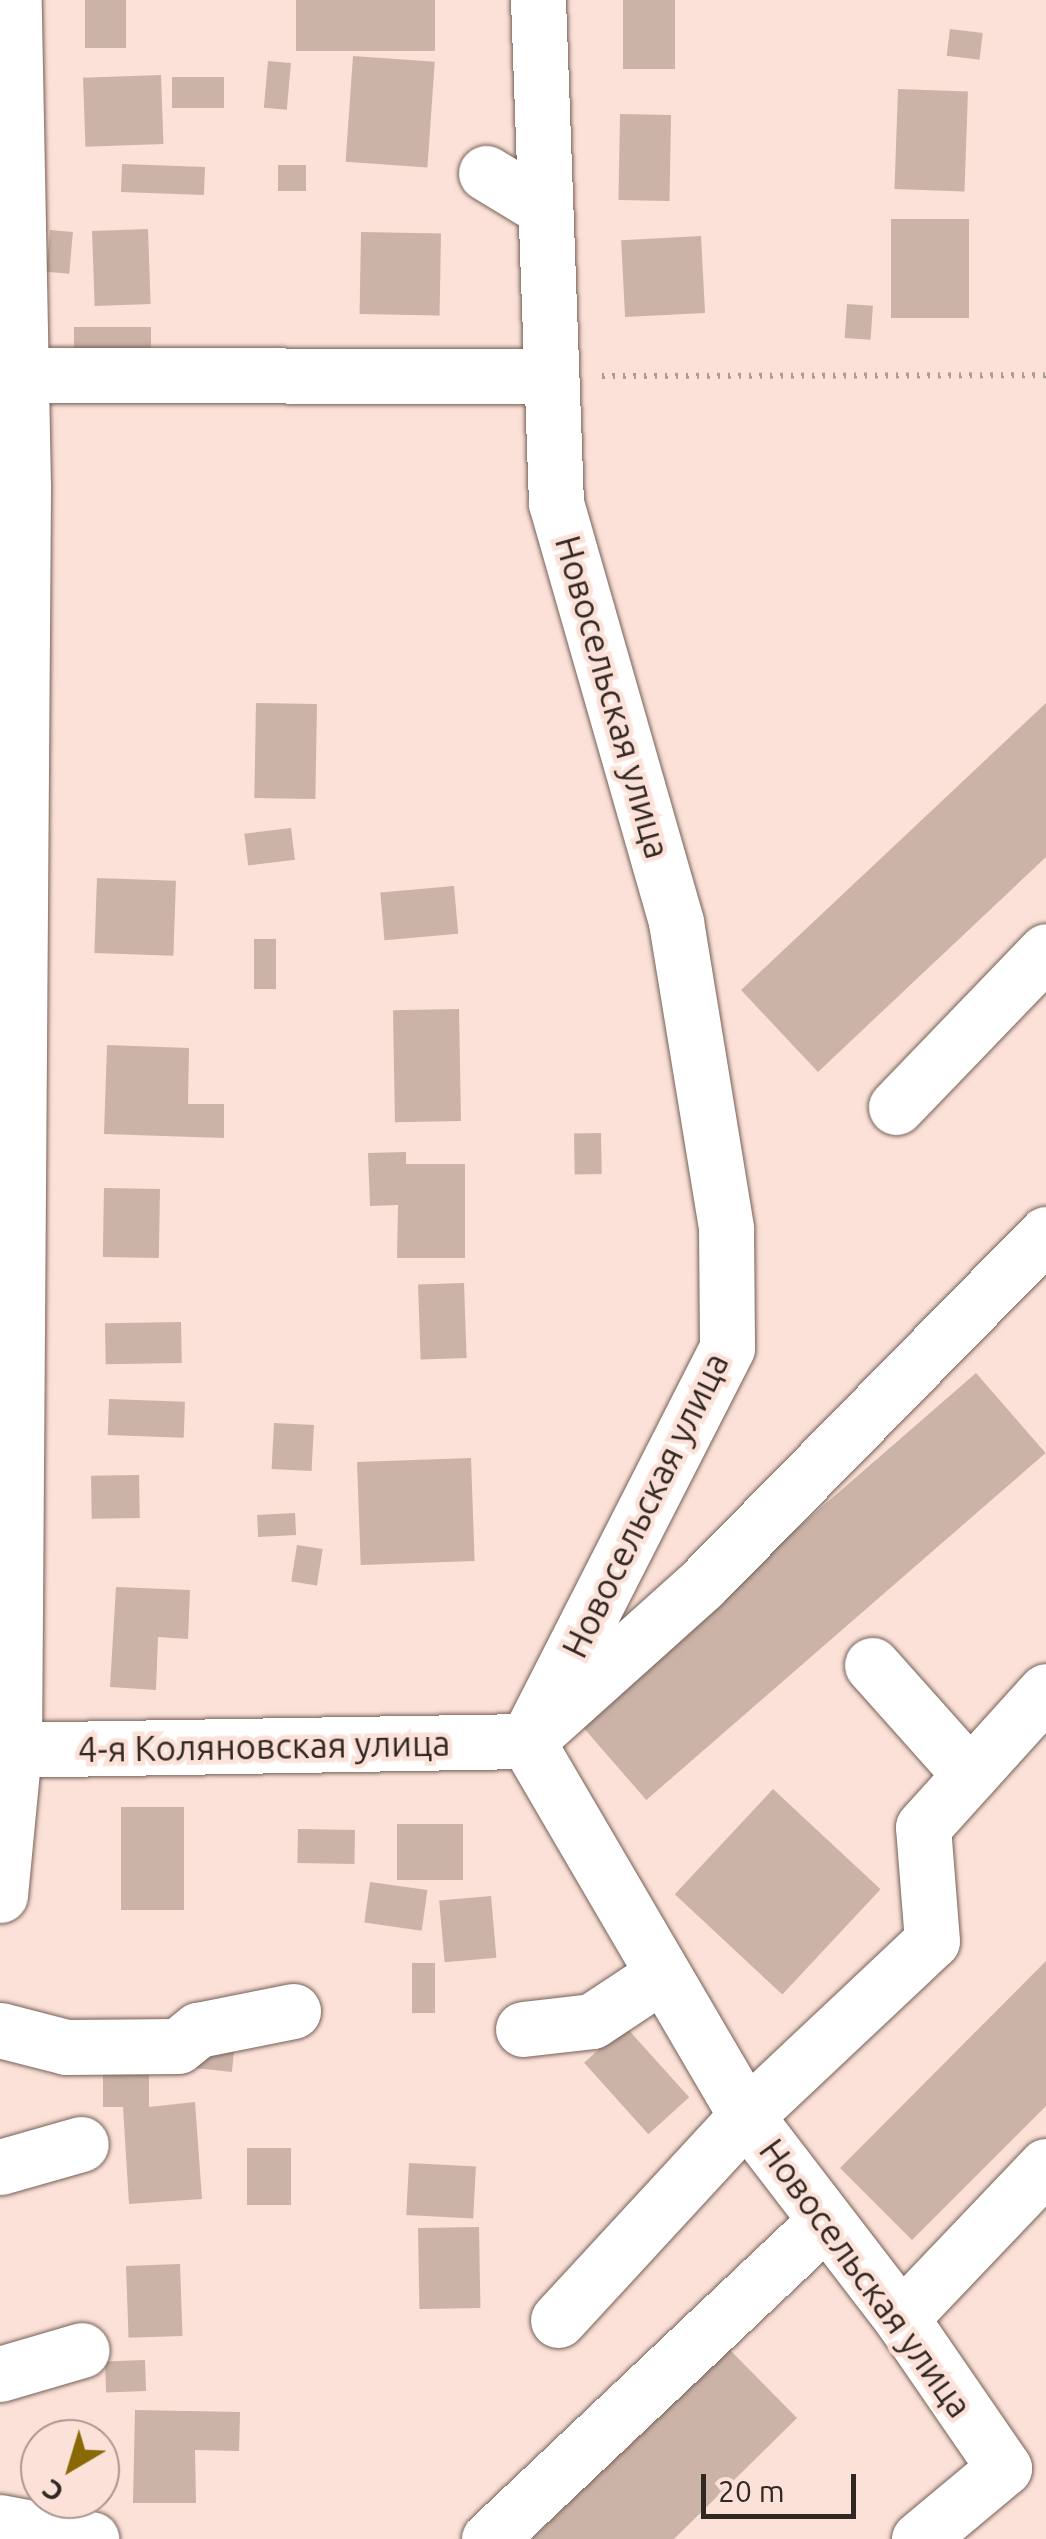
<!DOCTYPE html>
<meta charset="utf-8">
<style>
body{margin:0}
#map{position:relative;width:1046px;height:2539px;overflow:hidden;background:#fbe1d7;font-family:Ubuntu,sans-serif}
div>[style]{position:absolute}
.building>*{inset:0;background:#cbb3a8;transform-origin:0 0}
.path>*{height:6px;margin-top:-3px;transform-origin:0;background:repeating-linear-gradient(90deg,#ae9b93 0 2.5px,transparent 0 10.5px)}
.roads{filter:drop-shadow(0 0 2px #766057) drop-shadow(0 0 2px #766057)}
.minor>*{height:55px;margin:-27.5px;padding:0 27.5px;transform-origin:27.5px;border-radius:27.5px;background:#fff}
span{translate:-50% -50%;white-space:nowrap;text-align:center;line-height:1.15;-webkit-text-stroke:9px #fbe1d7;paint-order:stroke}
.street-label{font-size:35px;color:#302723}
.north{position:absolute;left:20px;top:2419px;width:100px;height:100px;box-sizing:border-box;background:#fbe1d7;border:2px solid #aa978f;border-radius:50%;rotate:218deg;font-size:28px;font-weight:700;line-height:40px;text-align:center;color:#302723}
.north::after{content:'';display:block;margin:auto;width:35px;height:45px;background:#896906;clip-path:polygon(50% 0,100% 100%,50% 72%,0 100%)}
.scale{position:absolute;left:701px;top:2474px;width:155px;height:45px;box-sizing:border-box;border:5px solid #302723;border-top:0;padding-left:12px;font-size:30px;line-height:35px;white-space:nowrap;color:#302723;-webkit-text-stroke:8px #fbe1d7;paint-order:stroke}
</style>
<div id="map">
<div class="building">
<i style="left:85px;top:0;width:41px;height:48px"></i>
<i style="left:296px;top:0;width:139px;height:51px"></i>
<i style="left:623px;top:0;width:52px;height:69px"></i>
<i style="left:950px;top:29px;width:33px;height:27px;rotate:7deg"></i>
<i style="left:353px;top:56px;width:82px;height:106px;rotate:4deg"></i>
<i style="left:268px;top:61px;width:23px;height:47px;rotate:5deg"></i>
<i style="left:161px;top:75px;width:69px;height:78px;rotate:88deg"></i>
<i style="left:224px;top:77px;width:31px;height:52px;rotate:90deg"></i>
<i style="left:898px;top:89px;width:70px;height:100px;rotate:2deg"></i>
<i style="left:620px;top:114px;width:51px;height:86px;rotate:1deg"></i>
<i style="left:122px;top:164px;width:83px;height:28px;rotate:2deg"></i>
<i style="left:278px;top:165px;width:28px;height:26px"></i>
<i style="left:891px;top:219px;width:78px;height:99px"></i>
<i style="left:148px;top:229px;width:75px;height:56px;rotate:88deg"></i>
<i style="left:50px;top:230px;width:23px;height:42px;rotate:5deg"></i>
<i style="left:361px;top:232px;width:80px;height:82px;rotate:1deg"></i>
<i style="left:701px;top:236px;width:77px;height:80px;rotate:87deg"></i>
<i style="left:847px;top:304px;width:26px;height:34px;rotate:4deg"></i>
<i style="left:151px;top:327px;width:27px;height:77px;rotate:90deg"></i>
<i style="left:256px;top:703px;width:61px;height:95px;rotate:1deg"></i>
<i style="clip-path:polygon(1046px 703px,1046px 857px,818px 1072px,741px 990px)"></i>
<i style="left:291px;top:828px;width:32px;height:47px;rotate:83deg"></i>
<i style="left:97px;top:878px;width:79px;height:75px;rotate:2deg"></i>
<i style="left:454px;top:886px;width:48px;height:74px;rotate:85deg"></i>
<i style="left:254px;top:939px;width:22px;height:50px"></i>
<i style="left:459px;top:1009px;width:112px;height:66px;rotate:89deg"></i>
<i style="clip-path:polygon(107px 1045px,189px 1048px,188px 1104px,224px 1104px,224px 1138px,104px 1134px)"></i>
<i style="left:601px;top:1133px;width:41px;height:27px;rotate:89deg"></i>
<i style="clip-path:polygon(406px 1152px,406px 1164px,465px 1164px,465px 1258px,397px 1258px,398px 1205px,370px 1206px,368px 1153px)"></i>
<i style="left:104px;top:1188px;width:56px;height:69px;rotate:1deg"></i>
<i style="left:464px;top:1283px;width:75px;height:46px;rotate:88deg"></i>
<i style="left:181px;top:1322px;width:41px;height:76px;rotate:89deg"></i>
<i style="left:976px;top:1373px;width:106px;height:529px;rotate:49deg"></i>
<i style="left:109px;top:1399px;width:76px;height:36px;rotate:2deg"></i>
<i style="left:274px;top:1423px;width:40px;height:46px;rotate:3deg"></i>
<i style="left:471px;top:1458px;width:103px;height:114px;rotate:88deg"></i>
<i style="left:139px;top:1475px;width:43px;height:48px;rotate:89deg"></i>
<i style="left:295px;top:1513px;width:22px;height:38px;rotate:87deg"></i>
<i style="left:297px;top:1545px;width:26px;height:37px;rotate:9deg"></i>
<i style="clip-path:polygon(116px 1587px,190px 1590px,188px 1639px,158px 1637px,156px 1690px,110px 1687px)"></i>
<i style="left:773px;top:1789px;width:147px;height:144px;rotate:43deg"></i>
<i style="left:121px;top:1807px;width:63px;height:103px"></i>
<i style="left:463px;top:1824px;width:56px;height:66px;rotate:90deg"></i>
<i style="left:298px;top:1829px;width:57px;height:34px;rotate:1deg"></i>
<i style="left:370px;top:1882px;width:58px;height:41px;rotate:8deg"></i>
<i style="left:491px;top:1896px;width:62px;height:52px;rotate:85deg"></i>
<i style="clip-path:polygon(1046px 1961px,1046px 2106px,912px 2240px,840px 2168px)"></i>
<i style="left:412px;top:1963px;width:23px;height:50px"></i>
<i style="left:625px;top:2026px;width:96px;height:55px;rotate:48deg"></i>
<i style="left:196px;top:2040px;width:39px;height:28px;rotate:6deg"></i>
<i style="clip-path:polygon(103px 2065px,149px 2065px,149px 2107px,195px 2102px,202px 2199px,129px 2204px,123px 2107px,103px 2107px)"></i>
<i style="left:291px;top:2148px;width:57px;height:44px;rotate:90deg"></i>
<i style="left:409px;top:2163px;width:67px;height:52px;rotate:3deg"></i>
<i style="left:479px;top:2227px;width:81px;height:61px;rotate:89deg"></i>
<i style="left:180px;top:2264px;width:72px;height:54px;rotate:88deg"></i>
<i style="clip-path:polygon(727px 2347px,797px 2418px,674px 2539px,532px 2539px)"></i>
<i style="left:145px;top:2360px;width:31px;height:40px;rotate:88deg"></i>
<i style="clip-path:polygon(135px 2410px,240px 2412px,239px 2451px,195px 2450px,196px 2503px,133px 2503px)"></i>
</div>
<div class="path">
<i style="left:602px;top:376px;width:444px;rotate:-0.1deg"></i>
</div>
<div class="roads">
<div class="minor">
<i style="left:538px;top:0;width:503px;rotate:87.95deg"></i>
<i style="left:556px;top:503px;width:436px;rotate:74deg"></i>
<i style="left:676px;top:922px;width:311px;rotate:80.7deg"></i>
<i style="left:726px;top:1229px;width:119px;rotate:89.5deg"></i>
<i style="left:727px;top:1348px;width:441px;rotate:117deg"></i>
<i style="left:527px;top:1741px;width:434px;rotate:59.7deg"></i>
<i style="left:746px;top:2116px;width:255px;rotate:52.5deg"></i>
<i style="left:901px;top:2318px;width:182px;rotate:55.5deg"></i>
<i style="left:1004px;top:2468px;width:111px;rotate:140.1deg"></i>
<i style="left:486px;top:173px;width:68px;rotate:31.1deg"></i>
<i style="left:21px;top:375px;width:530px;rotate:0.11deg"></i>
<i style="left:896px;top:1107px;width:216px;rotate:-46.1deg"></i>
<i style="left:872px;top:1665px;width:147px;rotate:48.3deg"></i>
<i style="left:0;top:1750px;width:527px;rotate:-0.98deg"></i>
<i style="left:527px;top:1741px;width:234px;rotate:-41.9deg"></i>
<i style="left:701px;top:1585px;width:492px;rotate:-45.5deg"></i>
<i style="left:0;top:1895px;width:147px;rotate:-84.5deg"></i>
<i style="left:14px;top:1749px;width:1263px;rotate:-89.59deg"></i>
<i style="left:23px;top:486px;width:486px;rotate:-91.1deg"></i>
<i style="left:523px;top:2029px;width:69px;rotate:-6.6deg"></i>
<i style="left:592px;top:2021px;width:85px;rotate:-33.5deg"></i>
<i style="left:0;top:2030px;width:68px;rotate:14.4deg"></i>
<i style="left:66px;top:2047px;width:112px;rotate:-0.5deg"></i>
<i style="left:178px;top:2046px;width:26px;rotate:-39deg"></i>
<i style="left:198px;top:2030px;width:97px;rotate:-11.3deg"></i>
<i style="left:0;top:2167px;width:84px;rotate:-15.9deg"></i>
<i style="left:901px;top:2318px;width:210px;rotate:-46.4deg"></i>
<i style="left:558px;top:2320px;width:277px;rotate:-47.3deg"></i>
<i style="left:746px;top:2116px;width:255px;rotate:-43.3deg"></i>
<i style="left:932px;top:1941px;width:114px;rotate:-94.5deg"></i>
<i style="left:923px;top:1827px;width:183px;rotate:-47.9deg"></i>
<i style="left:0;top:2374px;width:85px;rotate:-16.3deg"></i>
<i style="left:0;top:2522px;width:93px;rotate:10.6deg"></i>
<i style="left:489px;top:2539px;width:461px;rotate:-43.4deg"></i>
</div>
</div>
<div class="street-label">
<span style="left:613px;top:697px;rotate:74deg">Новосельская улица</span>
<span style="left:645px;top:1505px;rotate:-64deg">Новосельская улица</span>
<span style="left:264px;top:1746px;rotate:-1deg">4-я Коляновская улица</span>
<span style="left:866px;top:2278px;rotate:54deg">Новосельская улица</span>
</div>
<div class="north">С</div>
<div class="scale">20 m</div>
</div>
